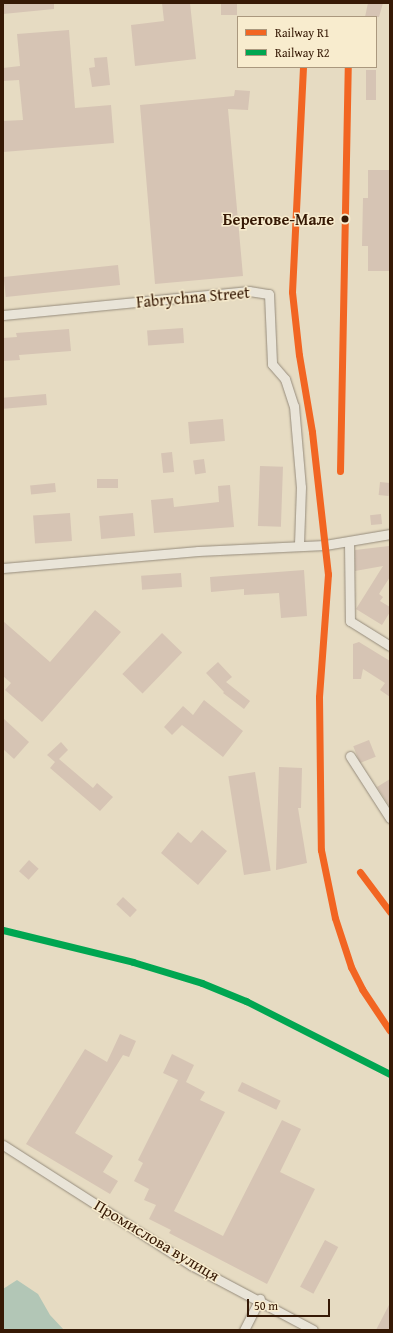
<!DOCTYPE html>
<meta charset="utf-8">
<style>
body{margin:0}
#map{position:relative;width:393px;height:1333px;overflow:hidden;background:#e6dbc2;font-family:"Gentium Book Plus",serif}
div>[style]{position:absolute}
.water>*{inset:0;background:#b2c6b6}
.building>*{inset:0;background:#d6c4b4;transform-origin:0 0}
.roads{filter:drop-shadow(0 0 1px #968c7c) drop-shadow(0 0 1px #968c7c)}
.minor>*{height:9px;margin:-4.5px;padding:0 4.5px;transform-origin:4.5px;border-radius:4.5px;background:#e9e4d8}
.rail-1>*{height:7px;margin:-3.5px;padding:0 3.5px;transform-origin:3.5px;border-radius:3.5px;background:#f26522}
.rail-2>*{height:7px;margin:-3.5px;padding:0 3.5px;transform-origin:3.5px;border-radius:3.5px;background:#00a651}
.dots>*{width:11px;height:11px;translate:-50% -50%;box-sizing:border-box;border:2px solid #f8ecce;border-radius:50%}
span{translate:-50% -50%;white-space:nowrap;text-align:center;line-height:1.15;-webkit-text-stroke:3px #f8ecce;paint-order:stroke}
.stop-label{font-size:16px;color:#361905;font-weight:700}
.right{translate:-100% -50%;text-align:right}
.street-label{font-size:16px;color:#361905}
.frame{position:absolute;inset:0;border:4px solid #361905;pointer-events:none}
.legend{position:absolute;left:237px;top:16px;width:140px;height:52px;box-sizing:border-box;background:#f8ecce;border:1px solid #aa987e;margin:0;padding:5px 7px;list-style:none;font-size:12px;color:#361905}
.legend li{display:flex;align-items:center;gap:8px;height:20px}
.legend b{width:20px;border:1px solid #aa987e}
.scale{position:absolute;left:247px;top:1299px;width:83px;height:18px;box-sizing:border-box;border:2px solid #361905;border-top:0;padding-left:5px;font-size:12px;line-height:14px;white-space:nowrap;color:#361905;-webkit-text-stroke:3px #f8ecce;paint-order:stroke}
</style>
<div id="map">
<div class="water">
<i style="clip-path:polygon(17px 1280px,38px 1294px,50px 1315px,64px 1330px,3px 1330px,3px 1289px)"></i>
</div>
<div class="building">
<i style="clip-path:polygon(3px 3px,54px 3px,54px 9px,3px 14px)"></i>
<i style="clip-path:polygon(162px 3px,190px 3px,196px 59px,135px 66px,131px 25px,164px 21px)"></i>
<i style="left:221px;top:3px;width:16px;height:12px"></i>
<i style="clip-path:polygon(368px 3px,383px 3px,379px 17px,365px 17px)"></i>
<i style="clip-path:polygon(69px 30px,75px 108px,111px 105px,114px 143px,3px 152px,3px 121px,23px 120px,19px 80px,3px 81px,3px 68px,20px 66px,17px 34px)"></i>
<i style="clip-path:polygon(107px 57px,110px 85px,92px 87px,89px 68px,95px 67px,94px 58px)"></i>
<i style="left:366px;top:70px;width:10px;height:30px"></i>
<i style="clip-path:polygon(235px 90px,250px 91px,248px 110px,228px 109px,243px 276px,155px 284px,140px 105px,234px 96px)"></i>
<i style="clip-path:polygon(368px 170px,390px 170px,390px 271px,368px 271px,368px 246px,362px 246px,363px 198px,368px 198px)"></i>
<i style="left:118px;top:265px;width:20px;height:115px;rotate:84deg"></i>
<i style="left:183px;top:328px;width:15px;height:36px;rotate:86deg"></i>
<i style="clip-path:polygon(69px 329px,71px 351px,19px 355px,20px 360px,3px 361px,3px 338px,17px 337px,16px 333px)"></i>
<i style="left:46px;top:394px;width:11px;height:43px;rotate:85deg"></i>
<i style="left:223px;top:419px;width:22px;height:35px;rotate:85deg"></i>
<i style="left:172px;top:452px;width:20px;height:11px;rotate:84deg"></i>
<i style="left:204px;top:459px;width:14px;height:11px;rotate:82deg"></i>
<i style="left:260px;top:466px;width:23px;height:60px;rotate:2deg"></i>
<i style="left:118px;top:479px;width:9px;height:21px;rotate:90deg"></i>
<i style="left:380px;top:482px;width:10px;height:13px;rotate:6deg"></i>
<i style="left:55px;top:483px;width:9px;height:25px;rotate:84deg"></i>
<i style="clip-path:polygon(230px 485px,234px 527px,154px 533px,151px 500px,173px 498px,174px 507px,219px 502px,218px 486px)"></i>
<i style="left:70px;top:513px;width:28px;height:37px;rotate:86deg"></i>
<i style="left:133px;top:513px;width:23px;height:34px;rotate:85deg"></i>
<i style="left:381px;top:514px;width:10px;height:11px;rotate:84deg"></i>
<i style="clip-path:polygon(389px 546px,390px 577px,379px 594px,383px 597px,380px 601px,390px 607px,390px 612px,382px 625px,356px 609px,383px 566px,355px 571px,355px 550px)"></i>
<i style="clip-path:polygon(304px 570px,307px 616px,281px 618px,279px 593px,244px 595px,244px 589px,211px 592px,210px 577px)"></i>
<i style="left:181px;top:573px;width:14px;height:40px;rotate:86deg"></i>
<i style="clip-path:polygon(95px 610px,121px 632px,42px 722px,5px 690px,11px 683px,3px 676px,3px 621px,50px 662px)"></i>
<i style="left:162px;top:633px;width:28px;height:57px;rotate:44deg"></i>
<i style="clip-path:polygon(359px 642px,390px 661px,390px 697px,380px 690px,385px 683px,363px 669px,361px 679px,353px 679px,353px 644px)"></i>
<i style="clip-path:polygon(218px 662px,232px 677px,226px 682px,250px 701px,244px 709px,223px 693px,224px 692px,206px 673px)"></i>
<i style="clip-path:polygon(204px 700px,243px 731px,223px 757px,182px 725px,172px 735px,164px 727px,183px 706px,193px 715px)"></i>
<i style="clip-path:polygon(3px 718px,29px 742px,14px 759px,3px 749px)"></i>
<i style="left:369px;top:740px;width:18px;height:17px;rotate:68deg"></i>
<i style="clip-path:polygon(61px 742px,68px 750px,59px 759px,93px 788px,97px 783px,113px 797px,100px 811px,50px 768px,55px 762px,47px 755px)"></i>
<i style="clip-path:polygon(279px 767px,302px 768px,301px 808px,298px 808px,307px 863px,276px 870px)"></i>
<i style="left:255px;top:772px;width:100px;height:27px;rotate:81deg"></i>
<i style="clip-path:polygon(390px 779px,390px 807px,377px 787px)"></i>
<i style="clip-path:polygon(202px 830px,227px 851px,198px 885px,161px 853px,178px 832px,191px 843px)"></i>
<i style="left:29px;top:860px;width:13px;height:15px;rotate:42deg"></i>
<i style="left:123px;top:897px;width:19px;height:10px;rotate:43deg"></i>
<i style="clip-path:polygon(120px 1034px,136px 1041px,129px 1057px,123px 1055px,75px 1133px,113px 1156px,103px 1172px,118px 1181px,110px 1194px,26px 1144px,85px 1049px,107px 1062px)"></i>
<i style="clip-path:polygon(172px 1054px,194px 1065px,186px 1082px,205px 1092px,200px 1100px,225px 1112px,174px 1211px,223px 1236px,282px 1120px,301px 1129px,280px 1172px,315px 1189px,267px 1284px,169px 1233px,171px 1230px,149px 1219px,156px 1205px,144px 1200px,149px 1189px,134px 1181px,143px 1163px,138px 1160px,178px 1080px,163px 1073px)"></i>
<i style="left:242px;top:1082px;width:43px;height:10px;rotate:26deg"></i>
<i style="left:325px;top:1240px;width:15px;height:53px;rotate:28deg"></i>
<i style="clip-path:polygon(390px 1303px,390px 1330px,376px 1330px)"></i>
</div>
<div class="roads">
<div class="minor">
<i style="left:3px;top:315px;width:247px;rotate:-5.6deg"></i>
<i style="left:249px;top:291px;width:20px;rotate:9deg"></i>
<i style="left:269px;top:294px;width:70px;rotate:87.5deg"></i>
<i style="left:272px;top:364px;width:20px;rotate:49deg"></i>
<i style="left:285px;top:379px;width:28px;rotate:72deg"></i>
<i style="left:294px;top:406px;width:81px;rotate:85.1deg"></i>
<i style="left:301px;top:487px;width:58px;rotate:92deg"></i>
<i style="left:349px;top:542px;width:79px;rotate:89.3deg"></i>
<i style="left:350px;top:621px;width:47px;rotate:32deg"></i>
<i style="left:3px;top:568px;width:196px;rotate:-5deg"></i>
<i style="left:198px;top:551px;width:127px;rotate:-2.7deg"></i>
<i style="left:325px;top:545px;width:66px;rotate:-9.6deg"></i>
<i style="left:350px;top:756px;width:74px;rotate:57.2deg"></i>
<i style="left:3px;top:1145px;width:223px;rotate:32.6deg"></i>
<i style="left:191px;top:1265px;width:138px;rotate:28deg"></i>
<i style="left:244px;top:1330px;width:35px;rotate:-63deg"></i>
</div>
</div>
<div class="rail-1">
<i style="left:303px;top:67px;width:225px;rotate:92.8deg"></i>
<i style="left:292px;top:292px;width:63px;rotate:83.7deg"></i>
<i style="left:299px;top:355px;width:78px;rotate:80.4deg"></i>
<i style="left:312px;top:432px;width:143px;rotate:83.6deg"></i>
<i style="left:328px;top:574px;width:123px;rotate:94.2deg"></i>
<i style="left:319px;top:697px;width:153px;rotate:89.3deg"></i>
<i style="left:321px;top:850px;width:69px;rotate:78.4deg"></i>
<i style="left:335px;top:918px;width:52px;rotate:71.9deg"></i>
<i style="left:351px;top:967px;width:25px;rotate:63deg"></i>
<i style="left:362px;top:989px;width:50px;rotate:56.3deg"></i>
<i style="left:340px;top:471px;width:404px;rotate:-88.9deg"></i>
<i style="left:360px;top:872px;width:50px;rotate:53.1deg"></i>
</div>
<div class="rail-2">
<i style="left:3px;top:930px;width:134px;rotate:13.8deg"></i>
<i style="left:133px;top:962px;width:72px;rotate:16.9deg"></i>
<i style="left:202px;top:983px;width:48px;rotate:22.2deg"></i>
<i style="left:246px;top:1001px;width:161px;rotate:26.9deg"></i>
</div>
<div class="dots">
<i style="left:345px;top:219px;background:#361905"></i>
</div>
<div class="stop-label">
<span class="right" style="left:334px;top:219px">Берегове-Мале</span>
</div>
<div class="street-label">
<span style="left:193px;top:297px;rotate:-5deg">Fabrychna Street</span>
<span style="left:157px;top:1240px;rotate:31deg">Промислова вулиця</span>
</div>
<div class="frame"></div>
<ul class="legend">
<li><b style="height:5px;background:#f26522"></b>Railway R1</li>
<li><b style="height:5px;background:#00a651"></b>Railway R2</li>
</ul>
<div class="scale">50 m</div>
</div>
